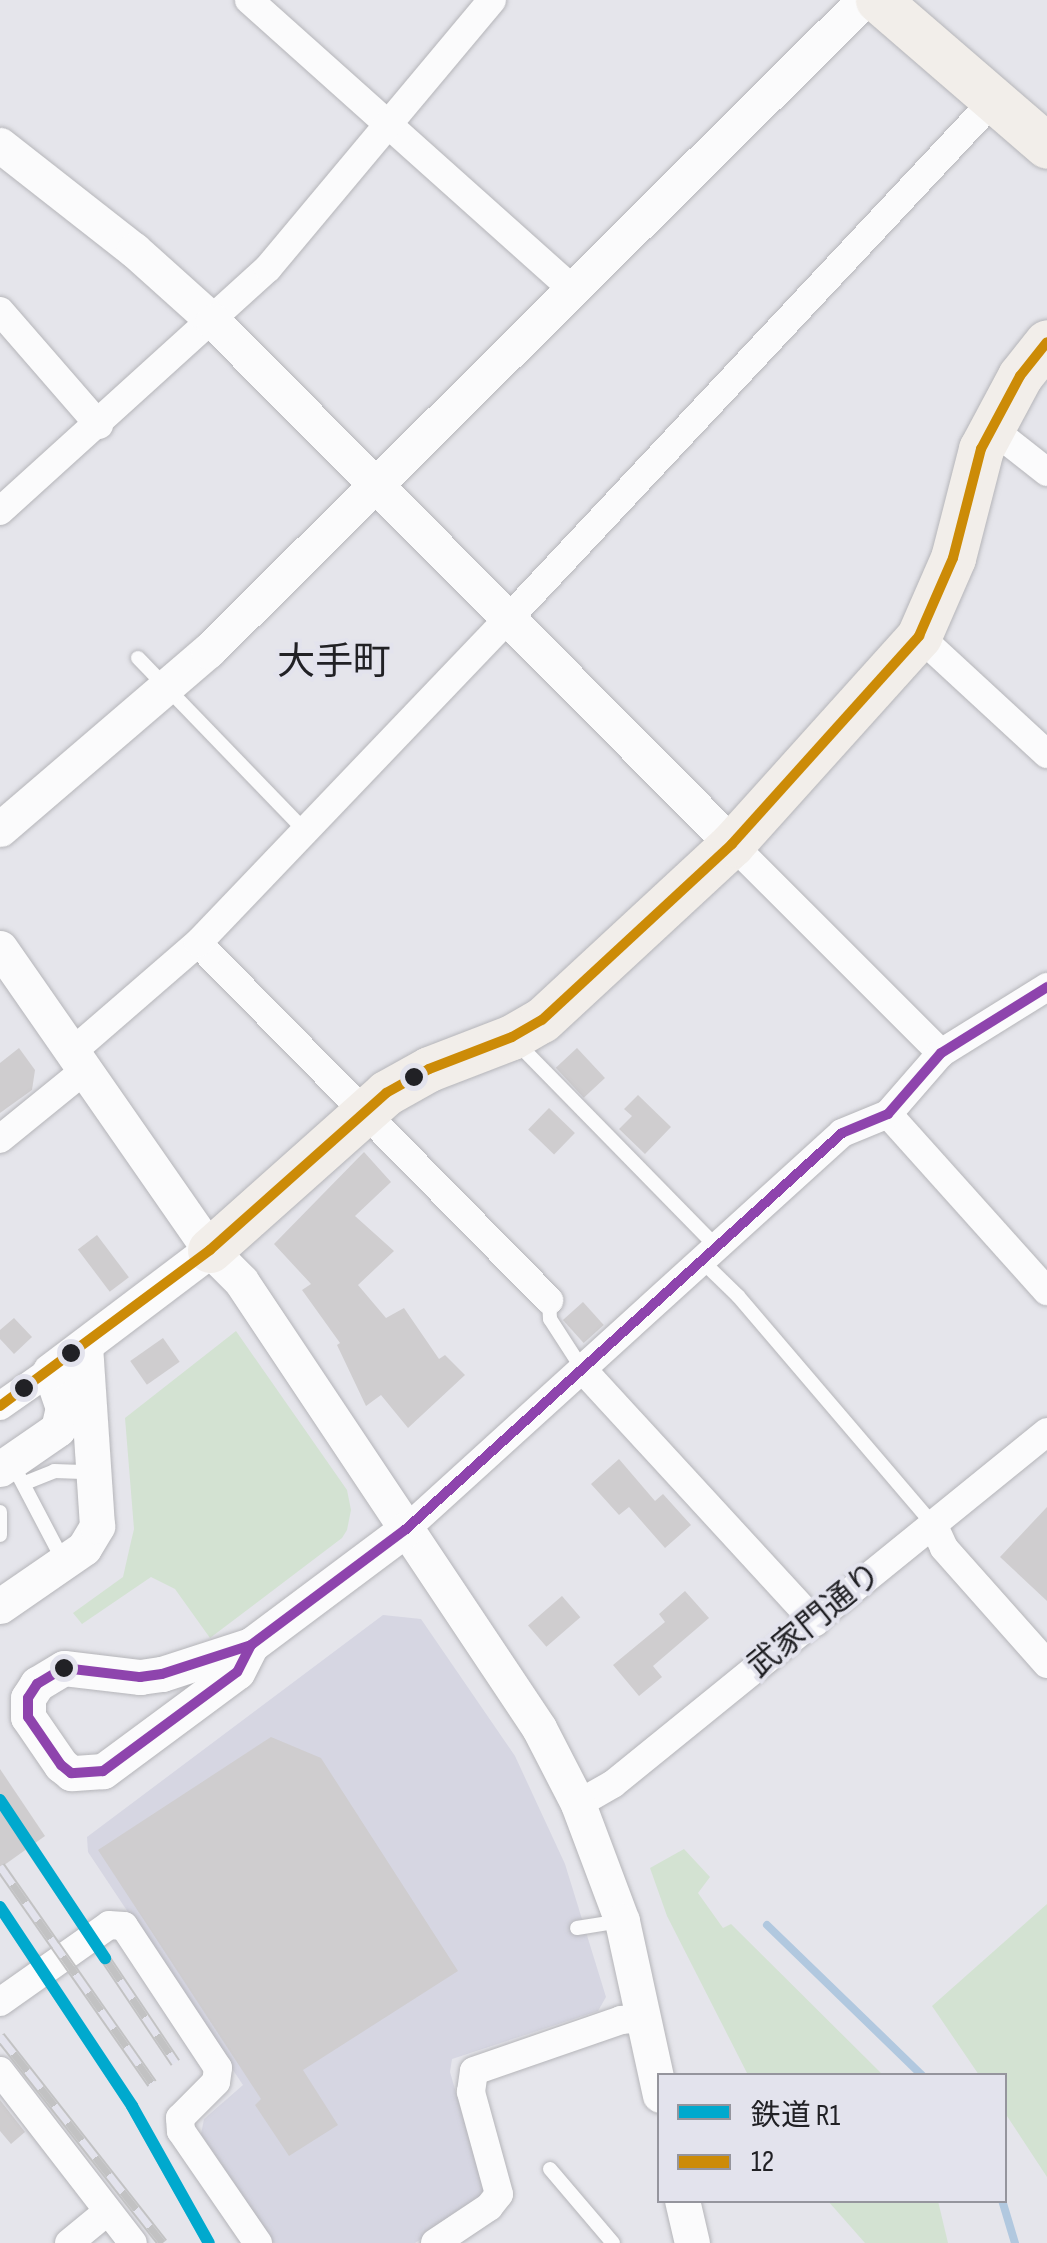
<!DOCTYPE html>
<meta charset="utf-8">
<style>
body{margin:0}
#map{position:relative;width:1047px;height:2243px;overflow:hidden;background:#e5e5eb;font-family:"Sofia Sans Condensed","Noto Sans JP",sans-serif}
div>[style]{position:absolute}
.built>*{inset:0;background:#d6d6e2}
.green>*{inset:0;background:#d3e2d2}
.stream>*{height:8px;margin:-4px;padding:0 4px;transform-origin:4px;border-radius:4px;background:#b1c8df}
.building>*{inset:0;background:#cfcdcf;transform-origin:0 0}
.roads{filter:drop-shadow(0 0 2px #b5b5b9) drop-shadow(0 0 2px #b5b5b9)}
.service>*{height:14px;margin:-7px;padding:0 7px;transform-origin:7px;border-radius:7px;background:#fbfbfc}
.minor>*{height:28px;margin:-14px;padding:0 14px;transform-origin:14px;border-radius:14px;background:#fbfbfc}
.tertiary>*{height:35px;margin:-17.5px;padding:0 17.5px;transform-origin:17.5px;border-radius:17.5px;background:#fbfbfc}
.primary>*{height:45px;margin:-22.5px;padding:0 22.5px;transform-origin:22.5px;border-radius:22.5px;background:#f2eeea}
.rail>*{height:11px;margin-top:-5.5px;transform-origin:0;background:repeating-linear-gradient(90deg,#e3e3ed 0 22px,#c2c2c3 0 44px);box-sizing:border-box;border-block:2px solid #c2c2c3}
.bus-1>*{height:10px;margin:-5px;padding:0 5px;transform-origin:5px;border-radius:5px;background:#cc8b07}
.bus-2>*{height:10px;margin:-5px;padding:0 5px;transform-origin:5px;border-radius:5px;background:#8e44ad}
.rail-1>*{height:12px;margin:-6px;padding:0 6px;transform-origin:6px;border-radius:6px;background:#00a9ce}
.dots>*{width:28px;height:28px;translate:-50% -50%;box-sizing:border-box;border:5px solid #e3e3ed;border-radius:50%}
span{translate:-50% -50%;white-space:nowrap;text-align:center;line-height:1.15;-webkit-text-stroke:8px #e3e3ed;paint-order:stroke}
.street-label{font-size:32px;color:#212125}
.quarter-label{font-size:38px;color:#212125}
.legend{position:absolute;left:657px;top:2073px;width:350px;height:130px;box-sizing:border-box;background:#e3e3ed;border:2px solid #95959d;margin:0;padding:12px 18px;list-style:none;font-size:30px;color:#212125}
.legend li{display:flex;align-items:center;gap:20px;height:50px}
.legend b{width:50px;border:2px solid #95959d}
</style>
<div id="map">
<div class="built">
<i style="clip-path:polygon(383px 1615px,421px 1619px,515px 1756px,565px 1864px,606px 1997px,598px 2011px,452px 2059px,450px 2072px,484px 2190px,479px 2201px,415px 2243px,274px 2243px,201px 2134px,204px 2119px,243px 2085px,88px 1852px,87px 1837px)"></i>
</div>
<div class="green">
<i style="clip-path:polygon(236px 1331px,347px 1490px,351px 1510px,347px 1530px,342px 1538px,210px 1638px,175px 1589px,151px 1577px,82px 1624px,73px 1613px,123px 1577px,130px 1546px,134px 1529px,125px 1418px)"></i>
<i style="clip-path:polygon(684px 1849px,710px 1877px,698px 1893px,723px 1928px,731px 1924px,883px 2075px,748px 2075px,667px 1916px,650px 1868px)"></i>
<i style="clip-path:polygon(1047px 1904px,1047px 2177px,1005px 2113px,1004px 2076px,979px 2075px,932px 2006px)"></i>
<i style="clip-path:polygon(828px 2201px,938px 2201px,948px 2243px,865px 2243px)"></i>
</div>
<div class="stream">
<i style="left:767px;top:1925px;width:217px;rotate:44.1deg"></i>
<i style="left:1002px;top:2200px;width:45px;rotate:73.2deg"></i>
</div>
<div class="building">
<i style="clip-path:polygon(19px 1048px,35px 1070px,32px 1090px,0 1113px,0 1063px)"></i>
<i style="left:577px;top:1048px;width:41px;height:29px;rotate:47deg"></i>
<i style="clip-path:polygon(638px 1095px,671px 1127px,645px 1154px,619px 1129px,632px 1116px,624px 1109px)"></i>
<i style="left:549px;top:1108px;width:36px;height:30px;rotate:44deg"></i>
<i style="clip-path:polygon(364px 1152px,391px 1182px,355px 1216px,394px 1251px,358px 1285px,386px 1318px,404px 1308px,439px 1359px,445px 1355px,465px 1375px,408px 1428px,381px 1395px,366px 1406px,337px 1345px,340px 1343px,302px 1290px,311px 1284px,274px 1244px)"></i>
<i style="left:97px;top:1235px;width:53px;height:24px;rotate:53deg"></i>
<i style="left:583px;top:1302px;width:31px;height:27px;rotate:48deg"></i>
<i style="clip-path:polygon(14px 1318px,32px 1337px,14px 1354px,0 1339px,0 1330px)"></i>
<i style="left:163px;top:1338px;width:29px;height:40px;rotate:55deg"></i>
<i style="clip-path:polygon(619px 1459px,655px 1501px,663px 1494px,691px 1525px,665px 1548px,629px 1507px,619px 1515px,591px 1484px)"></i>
<i style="clip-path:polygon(1047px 1507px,1047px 1601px,1000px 1557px)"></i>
<i style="clip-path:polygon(685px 1591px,709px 1618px,653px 1666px,662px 1677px,639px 1696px,613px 1665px,665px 1622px,659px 1614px)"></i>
<i style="left:562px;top:1596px;width:28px;height:45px;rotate:49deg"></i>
<i style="clip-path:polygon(271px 1737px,321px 1758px,458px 1971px,303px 2070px,338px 2125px,289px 2156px,255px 2105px,261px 2099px,98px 1850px)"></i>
<i style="clip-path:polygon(0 1769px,45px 1836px,0 1868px)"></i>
<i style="clip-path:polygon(0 2100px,25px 2132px,11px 2144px,0 2131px)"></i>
</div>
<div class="roads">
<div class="service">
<i style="left:138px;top:658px;width:239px;rotate:46deg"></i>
<i style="left:516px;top:1042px;width:289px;rotate:45.6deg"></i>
<i style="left:703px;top:1262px;width:49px;rotate:44.2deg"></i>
<i style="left:738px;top:1296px;width:300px;rotate:49.5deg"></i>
<i style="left:549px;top:1300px;width:19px;rotate:87deg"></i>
<i style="left:550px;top:1319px;width:61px;rotate:57.1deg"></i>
<i style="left:12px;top:1463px;width:112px;rotate:62.3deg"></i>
<i style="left:25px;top:1483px;width:31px;rotate:-22deg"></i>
<i style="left:54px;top:1471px;width:36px;rotate:2deg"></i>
<i style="left:0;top:1512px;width:23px;rotate:90deg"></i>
<i style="left:577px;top:1928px;width:45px;rotate:-9deg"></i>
<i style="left:550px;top:2169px;width:97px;rotate:49.6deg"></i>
</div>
<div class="minor">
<i style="left:249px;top:0;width:433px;rotate:41.8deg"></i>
<i style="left:0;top:311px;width:151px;rotate:49deg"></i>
<i style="left:991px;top:428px;width:71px;rotate:38.2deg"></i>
<i style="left:0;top:511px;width:362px;rotate:-42.2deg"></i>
<i style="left:268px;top:268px;width:349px;rotate:-50.1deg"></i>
<i style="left:919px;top:636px;width:174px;rotate:42.7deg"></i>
<i style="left:732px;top:844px;width:296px;rotate:45deg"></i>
<i style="left:198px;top:943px;width:501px;rotate:45.49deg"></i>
<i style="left:72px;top:1052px;width:167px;rotate:-40.9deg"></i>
<i style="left:198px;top:943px;width:451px;rotate:-46.3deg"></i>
<i style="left:510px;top:617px;width:710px;rotate:-46.88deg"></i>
<i style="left:888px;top:1114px;width:238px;rotate:48.1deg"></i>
<i style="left:0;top:1139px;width:109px;rotate:-39.1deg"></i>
<i style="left:583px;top:1370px;width:343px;rotate:47.4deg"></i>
<i style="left:0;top:1406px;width:61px;rotate:-35deg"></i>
<i style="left:933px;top:1524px;width:26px;rotate:65deg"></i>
<i style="left:944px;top:1548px;width:155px;rotate:48.4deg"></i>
<i style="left:405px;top:1530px;width:590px;rotate:-42.25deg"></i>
<i style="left:842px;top:1133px;width:50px;rotate:-22.4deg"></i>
<i style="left:888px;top:1114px;width:81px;rotate:-49deg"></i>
<i style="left:941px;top:1053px;width:125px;rotate:-31.9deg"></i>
<i style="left:578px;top:1804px;width:40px;rotate:-29.7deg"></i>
<i style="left:613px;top:1784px;width:559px;rotate:-39.04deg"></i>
<i style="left:0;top:2002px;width:133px;rotate:-35.2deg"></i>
<i style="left:109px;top:1925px;width:15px;rotate:4deg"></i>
<i style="left:124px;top:1926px;width:170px;rotate:56.5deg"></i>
<i style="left:218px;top:2068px;width:14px;rotate:98deg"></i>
<i style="left:216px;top:2082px;width:51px;rotate:135deg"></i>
<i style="left:180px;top:2118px;width:13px;rotate:86deg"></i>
<i style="left:181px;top:2131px;width:136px;rotate:55.5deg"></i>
<i style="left:0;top:2071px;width:217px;rotate:52.3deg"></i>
<i style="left:69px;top:2243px;width:50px;rotate:-39.4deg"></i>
<i style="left:435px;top:2243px;width:65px;rotate:-33.7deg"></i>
<i style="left:489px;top:2207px;width:16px;rotate:-52deg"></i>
<i style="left:499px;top:2194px;width:106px;rotate:-105.4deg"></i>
<i style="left:471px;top:2092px;width:21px;rotate:-82deg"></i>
<i style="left:474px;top:2071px;width:156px;rotate:-19.1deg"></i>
<i style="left:621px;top:2020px;width:25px;rotate:-5deg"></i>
</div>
<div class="tertiary">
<i style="left:0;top:145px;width:170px;rotate:38.1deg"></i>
<i style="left:134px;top:250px;width:106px;rotate:41.9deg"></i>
<i style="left:213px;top:321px;width:737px;rotate:45.22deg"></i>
<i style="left:0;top:829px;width:274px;rotate:-40.6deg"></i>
<i style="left:208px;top:651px;width:924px;rotate:-44.78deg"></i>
<i style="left:0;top:948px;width:368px;rotate:55.2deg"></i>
<i style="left:210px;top:1250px;width:44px;rotate:45deg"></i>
<i style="left:241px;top:1281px;width:537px;rotate:56.31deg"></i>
<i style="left:539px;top:1728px;width:85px;rotate:62.8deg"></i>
<i style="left:578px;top:1804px;width:125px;rotate:69.4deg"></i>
<i style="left:622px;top:1921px;width:178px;rotate:77.7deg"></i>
<i style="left:0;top:1469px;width:70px;rotate:-34.6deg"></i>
<i style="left:58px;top:1429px;width:22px;rotate:-77deg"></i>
<i style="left:63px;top:1408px;width:39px;rotate:-109deg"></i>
<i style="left:50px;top:1371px;width:201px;rotate:-37.1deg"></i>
<i style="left:0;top:1606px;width:102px;rotate:-34.6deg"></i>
<i style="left:84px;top:1548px;width:26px;rotate:-59deg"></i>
<i style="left:97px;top:1526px;width:180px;rotate:-93.8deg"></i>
<i style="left:251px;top:1645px;width:30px;rotate:117deg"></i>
<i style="left:237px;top:1672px;width:167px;rotate:143.5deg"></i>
<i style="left:103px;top:1771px;width:32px;rotate:176deg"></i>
<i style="left:71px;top:1773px;width:13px;rotate:-141deg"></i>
<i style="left:61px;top:1765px;width:58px;rotate:-124.5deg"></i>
<i style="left:28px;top:1717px;width:19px;rotate:-90deg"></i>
<i style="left:28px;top:1698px;width:17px;rotate:-57deg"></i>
<i style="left:37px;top:1684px;width:31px;rotate:-31deg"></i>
<i style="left:64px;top:1668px;width:77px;rotate:6.8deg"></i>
<i style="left:140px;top:1677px;width:22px;rotate:-8deg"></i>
<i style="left:162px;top:1674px;width:94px;rotate:-18deg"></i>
<i style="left:251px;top:1645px;width:192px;rotate:-36.8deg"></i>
<i style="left:682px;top:2200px;width:44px;rotate:76.9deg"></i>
</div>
<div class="primary">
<i style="left:878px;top:0;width:223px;rotate:40.8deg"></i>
<i style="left:210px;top:1250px;width:236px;rotate:-41.7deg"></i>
<i style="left:386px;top:1093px;width:49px;rotate:-29.2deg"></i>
<i style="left:429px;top:1069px;width:89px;rotate:-21.1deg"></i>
<i style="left:512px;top:1037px;width:34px;rotate:-30deg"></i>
<i style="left:542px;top:1020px;width:259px;rotate:-42.8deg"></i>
<i style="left:732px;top:844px;width:280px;rotate:-48deg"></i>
<i style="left:919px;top:636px;width:85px;rotate:-66.4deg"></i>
<i style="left:953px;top:558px;width:113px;rotate:-75.6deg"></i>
<i style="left:981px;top:449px;width:83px;rotate:-61.9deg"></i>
<i style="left:1020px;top:376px;width:43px;rotate:-51.5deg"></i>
</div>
</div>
<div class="rail">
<i style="left:22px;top:1834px;width:275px;rotate:56.1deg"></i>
<i style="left:0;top:1866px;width:265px;rotate:55deg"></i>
<i style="left:0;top:1907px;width:239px;rotate:56.4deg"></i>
<i style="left:132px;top:2106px;width:157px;rotate:60.7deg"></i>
<i style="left:0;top:2036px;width:263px;rotate:51.8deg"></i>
</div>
<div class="bus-1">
<i style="left:0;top:1406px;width:262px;rotate:-36.6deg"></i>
<i style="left:210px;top:1250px;width:236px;rotate:-41.7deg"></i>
<i style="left:386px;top:1093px;width:49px;rotate:-29.2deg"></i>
<i style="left:429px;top:1069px;width:89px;rotate:-21.1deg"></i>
<i style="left:512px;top:1037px;width:34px;rotate:-30deg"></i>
<i style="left:542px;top:1020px;width:259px;rotate:-42.8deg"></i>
<i style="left:732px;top:844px;width:280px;rotate:-48deg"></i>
<i style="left:919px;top:636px;width:85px;rotate:-66.4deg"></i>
<i style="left:953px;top:558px;width:113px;rotate:-75.6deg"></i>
<i style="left:981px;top:449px;width:83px;rotate:-61.9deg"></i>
<i style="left:1020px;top:376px;width:43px;rotate:-51.5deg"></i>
</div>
<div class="bus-2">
<i style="left:251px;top:1645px;width:30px;rotate:117deg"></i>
<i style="left:237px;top:1672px;width:167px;rotate:143.5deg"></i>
<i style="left:103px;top:1771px;width:32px;rotate:176deg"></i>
<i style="left:71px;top:1773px;width:13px;rotate:-141deg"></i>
<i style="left:61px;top:1765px;width:58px;rotate:-124.5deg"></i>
<i style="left:28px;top:1717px;width:19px;rotate:-90deg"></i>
<i style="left:28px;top:1698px;width:17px;rotate:-57deg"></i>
<i style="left:37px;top:1684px;width:31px;rotate:-31deg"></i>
<i style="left:64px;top:1668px;width:77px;rotate:6.8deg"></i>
<i style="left:140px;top:1677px;width:22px;rotate:-8deg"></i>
<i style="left:162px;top:1674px;width:94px;rotate:-18deg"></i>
<i style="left:251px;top:1645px;width:192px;rotate:-36.8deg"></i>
<i style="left:405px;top:1530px;width:590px;rotate:-42.25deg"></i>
<i style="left:842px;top:1133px;width:50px;rotate:-22.4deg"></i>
<i style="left:888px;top:1114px;width:81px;rotate:-49deg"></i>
<i style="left:941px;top:1053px;width:125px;rotate:-31.9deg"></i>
</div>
<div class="rail-1">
<i style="left:0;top:1800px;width:190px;rotate:56.4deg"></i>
<i style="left:0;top:1907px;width:239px;rotate:56.4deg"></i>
<i style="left:132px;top:2106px;width:157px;rotate:60.7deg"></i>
</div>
<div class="dots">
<i style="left:414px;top:1077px;background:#212125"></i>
<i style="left:71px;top:1353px;background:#212125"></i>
<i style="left:24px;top:1388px;background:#212125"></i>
<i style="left:64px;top:1668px;background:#212125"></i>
</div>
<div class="street-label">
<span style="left:815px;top:1621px;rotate:-39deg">武家門通り</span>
</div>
<div class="quarter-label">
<span style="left:334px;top:663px">大手町</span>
</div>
<ul class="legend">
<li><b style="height:12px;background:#00a9ce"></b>鉄道 R1</li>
<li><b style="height:12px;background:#cc8b07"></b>12</li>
</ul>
</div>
